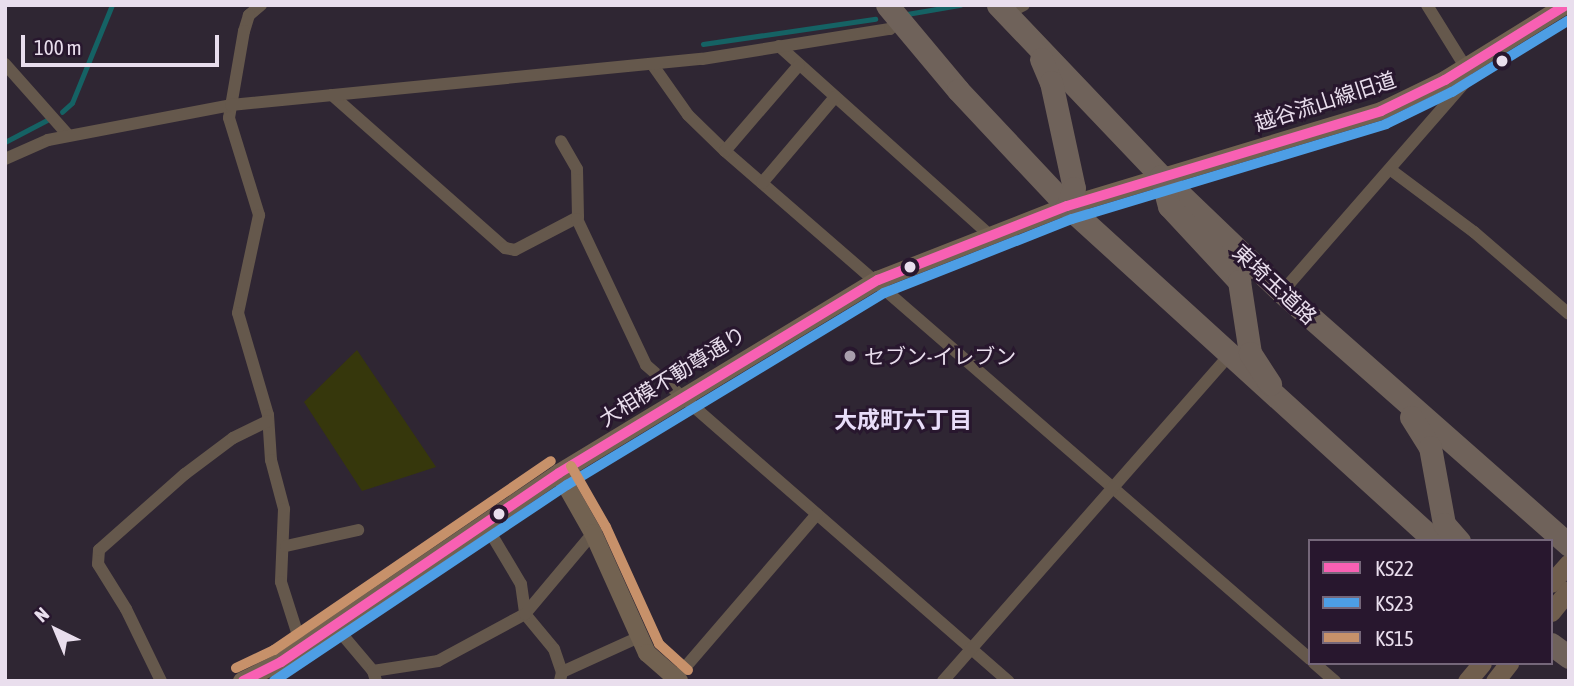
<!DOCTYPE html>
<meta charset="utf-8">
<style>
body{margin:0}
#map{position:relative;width:1574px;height:686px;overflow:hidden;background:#2f2633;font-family:"Asap Condensed","Noto Sans JP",sans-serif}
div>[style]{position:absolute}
.green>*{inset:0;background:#36370c}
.stream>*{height:4.5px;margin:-2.25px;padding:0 2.25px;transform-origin:2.25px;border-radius:2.25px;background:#156264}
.street>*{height:12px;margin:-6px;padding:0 6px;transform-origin:6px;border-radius:6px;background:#65584c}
.secondary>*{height:18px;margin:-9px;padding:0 9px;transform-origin:9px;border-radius:9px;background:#726251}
.primary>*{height:19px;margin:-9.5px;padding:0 9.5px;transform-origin:9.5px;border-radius:9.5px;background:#705e4d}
.highway>*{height:23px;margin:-11.5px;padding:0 11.5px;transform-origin:11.5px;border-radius:11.5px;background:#6f625a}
.bus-1>*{height:10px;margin:-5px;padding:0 5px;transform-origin:5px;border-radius:5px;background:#f860b3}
.bus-2>*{height:10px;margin:-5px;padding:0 5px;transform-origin:5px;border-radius:5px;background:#4d9ee5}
.bus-3>*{height:10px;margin:-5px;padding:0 5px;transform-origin:5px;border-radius:5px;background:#c7916a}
.dots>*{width:19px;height:19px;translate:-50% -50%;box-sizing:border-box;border:4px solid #28172e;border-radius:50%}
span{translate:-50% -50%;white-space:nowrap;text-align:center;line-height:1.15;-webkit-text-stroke:6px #28172e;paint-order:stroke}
.street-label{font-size:21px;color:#e9deed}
.poi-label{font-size:21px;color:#e9deed}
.left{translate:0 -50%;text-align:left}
.neighbourhood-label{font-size:23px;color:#e8ddf9;font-weight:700}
.frame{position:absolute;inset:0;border:7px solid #e9deed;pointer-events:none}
.legend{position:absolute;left:1308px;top:539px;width:245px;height:126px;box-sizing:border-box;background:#28172e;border:2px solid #75677a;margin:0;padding:9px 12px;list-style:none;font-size:21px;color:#e9deed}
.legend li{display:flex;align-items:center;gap:14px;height:35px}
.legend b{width:35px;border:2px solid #75677a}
.north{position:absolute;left:21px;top:595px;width:70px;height:70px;-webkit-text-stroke:5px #28172e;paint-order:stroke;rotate:317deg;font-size:19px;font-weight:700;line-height:28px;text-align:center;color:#e9deed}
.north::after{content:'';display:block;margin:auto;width:24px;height:32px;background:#e9deed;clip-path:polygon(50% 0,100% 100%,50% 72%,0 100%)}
.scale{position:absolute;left:21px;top:35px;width:198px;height:32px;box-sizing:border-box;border:4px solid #e9deed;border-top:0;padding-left:9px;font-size:21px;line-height:24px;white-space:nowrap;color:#e9deed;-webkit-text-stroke:5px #28172e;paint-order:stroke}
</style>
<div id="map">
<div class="green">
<i style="clip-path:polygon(357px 350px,436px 467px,362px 491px,304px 402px)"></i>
</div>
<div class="stream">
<i style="left:907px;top:14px;width:54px;rotate:-9.6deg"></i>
<i style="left:703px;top:44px;width:174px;rotate:-8.3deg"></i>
<i style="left:62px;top:112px;width:13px;rotate:-42deg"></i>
<i style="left:72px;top:103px;width:106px;rotate:-67.8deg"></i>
<i style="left:5px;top:142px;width:47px;rotate:-27.6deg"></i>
</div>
<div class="street">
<i style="left:261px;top:5px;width:16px;rotate:140deg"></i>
<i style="left:249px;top:15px;width:17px;rotate:107deg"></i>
<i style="left:244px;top:31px;width:88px;rotate:99.8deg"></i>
<i style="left:229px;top:118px;width:102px;rotate:72.8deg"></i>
<i style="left:259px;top:215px;width:100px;rotate:102.1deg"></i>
<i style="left:238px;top:313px;width:106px;rotate:73.6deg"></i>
<i style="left:268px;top:415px;width:45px;rotate:86.2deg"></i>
<i style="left:271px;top:460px;width:51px;rotate:75.1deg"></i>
<i style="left:284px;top:509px;width:73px;rotate:92.4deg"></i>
<i style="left:281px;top:582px;width:69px;rotate:72.3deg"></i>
<i style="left:1006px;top:14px;width:20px;rotate:-27deg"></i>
<i style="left:779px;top:46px;width:283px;rotate:41.9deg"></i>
<i style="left:5px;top:64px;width:95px;rotate:48.4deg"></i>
<i style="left:652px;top:64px;width:62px;rotate:54.8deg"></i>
<i style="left:688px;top:115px;width:52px;rotate:44.2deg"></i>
<i style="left:725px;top:151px;width:775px;rotate:40.97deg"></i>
<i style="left:332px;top:95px;width:231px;rotate:41.5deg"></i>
<i style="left:505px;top:248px;width:10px;rotate:11deg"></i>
<i style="left:515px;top:250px;width:71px;rotate:-27.6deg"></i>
<i style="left:578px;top:217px;width:48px;rotate:-91.2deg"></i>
<i style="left:577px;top:169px;width:32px;rotate:-120deg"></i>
<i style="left:725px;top:151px;width:113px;rotate:-49.3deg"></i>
<i style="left:5px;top:159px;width:47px;rotate:-23.8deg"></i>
<i style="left:48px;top:140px;width:186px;rotate:-10.8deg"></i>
<i style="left:231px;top:105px;width:473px;rotate:-5.6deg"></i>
<i style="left:702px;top:59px;width:190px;rotate:-9.1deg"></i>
<i style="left:890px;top:29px;width:12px;rotate:-42deg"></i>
<i style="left:1391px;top:170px;width:104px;rotate:36.8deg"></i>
<i style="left:1474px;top:232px;width:125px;rotate:40.8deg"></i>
<i style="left:762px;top:183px;width:113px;rotate:-49.7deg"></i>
<i style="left:577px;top:219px;width:161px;rotate:64.7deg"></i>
<i style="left:646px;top:365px;width:481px;rotate:41.1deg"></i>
<i style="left:1282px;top:292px;width:279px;rotate:-48.9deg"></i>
<i style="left:1465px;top:82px;width:14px;rotate:-86deg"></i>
<i style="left:1466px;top:68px;width:74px;rotate:-121.8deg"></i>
<i style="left:484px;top:522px;width:72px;rotate:59.2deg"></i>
<i style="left:521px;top:584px;width:30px;rotate:82deg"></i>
<i style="left:525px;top:614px;width:45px;rotate:50.4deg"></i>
<i style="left:554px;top:649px;width:24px;rotate:71deg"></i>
<i style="left:562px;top:672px;width:9px;rotate:103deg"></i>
<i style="left:286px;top:546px;width:74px;rotate:-12.5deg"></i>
<i style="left:335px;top:626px;width:59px;rotate:49.8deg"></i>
<i style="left:373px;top:671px;width:10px;rotate:73deg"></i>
<i style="left:1314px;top:663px;width:28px;rotate:41deg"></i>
<i style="left:373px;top:671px;width:66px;rotate:-8.7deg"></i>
<i style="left:438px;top:661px;width:99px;rotate:-28.4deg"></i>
<i style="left:525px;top:614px;width:106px;rotate:-50deg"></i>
<i style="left:562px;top:672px;width:85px;rotate:-24.4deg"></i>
<i style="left:676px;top:678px;width:216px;rotate:-49.3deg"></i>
<i style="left:161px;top:681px;width:80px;rotate:-115.9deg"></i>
<i style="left:126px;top:609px;width:53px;rotate:-121.9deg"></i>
<i style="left:98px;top:564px;width:14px;rotate:-86deg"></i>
<i style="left:99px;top:550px;width:115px;rotate:-41.5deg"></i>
<i style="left:185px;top:474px;width:60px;rotate:-36.9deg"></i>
<i style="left:233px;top:438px;width:39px;rotate:-26deg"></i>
<i style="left:943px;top:681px;width:432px;rotate:-48.7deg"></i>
</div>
<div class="secondary">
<i style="left:559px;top:473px;width:69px;rotate:60.5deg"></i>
<i style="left:593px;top:533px;width:132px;rotate:65.8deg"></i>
<i style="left:647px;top:653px;width:43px;rotate:41.2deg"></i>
<i style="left:242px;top:681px;width:43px;rotate:-26deg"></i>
<i style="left:281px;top:662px;width:336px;rotate:-34.2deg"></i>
<i style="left:559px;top:473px;width:373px;rotate:-31.2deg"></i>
<i style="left:878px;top:280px;width:203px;rotate:-21.4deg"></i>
<i style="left:1067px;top:206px;width:328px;rotate:-16.8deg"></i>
<i style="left:1381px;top:111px;width:71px;rotate:-25.8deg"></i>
<i style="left:1445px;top:80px;width:142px;rotate:-31.8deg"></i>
</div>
<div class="primary">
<i style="left:1551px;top:583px;width:27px;rotate:-48deg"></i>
<i style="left:1551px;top:612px;width:28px;rotate:-51deg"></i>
<i style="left:1467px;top:681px;width:23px;rotate:-50deg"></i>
<i style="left:1495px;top:681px;width:23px;rotate:-52deg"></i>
</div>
<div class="highway">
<i style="left:887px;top:5px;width:111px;rotate:50.1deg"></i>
<i style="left:958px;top:90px;width:159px;rotate:46.8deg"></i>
<i style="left:1067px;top:206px;width:498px;rotate:42.3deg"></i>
<i style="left:998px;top:5px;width:236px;rotate:46.4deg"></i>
<i style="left:1161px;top:176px;width:168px;rotate:43.8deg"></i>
<i style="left:1282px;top:292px;width:383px;rotate:41.4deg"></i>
<i style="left:1041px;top:59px;width:25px;rotate:67deg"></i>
<i style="left:1051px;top:82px;width:108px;rotate:77.8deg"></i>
<i style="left:1074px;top:188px;width:19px;rotate:111deg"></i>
<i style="left:1161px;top:176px;width:31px;rotate:75deg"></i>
<i style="left:1169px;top:206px;width:103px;rotate:47deg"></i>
<i style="left:1239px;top:281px;width:73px;rotate:81.3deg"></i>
<i style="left:1250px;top:353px;width:37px;rotate:57deg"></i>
<i style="left:1411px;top:417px;width:36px;rotate:58deg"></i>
<i style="left:1430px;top:447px;width:78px;rotate:79.7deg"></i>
<i style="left:1444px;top:524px;width:23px;rotate:49deg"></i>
<i style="left:1551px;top:644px;width:22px;rotate:36deg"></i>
</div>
<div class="bus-1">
<i style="left:243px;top:681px;width:42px;rotate:-26.6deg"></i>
<i style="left:281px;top:662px;width:336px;rotate:-34.2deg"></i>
<i style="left:559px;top:473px;width:373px;rotate:-31.2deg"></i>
<i style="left:878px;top:280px;width:203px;rotate:-21.4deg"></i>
<i style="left:1067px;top:206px;width:328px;rotate:-16.8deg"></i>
<i style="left:1381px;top:111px;width:71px;rotate:-25.8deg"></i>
<i style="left:1445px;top:80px;width:142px;rotate:-31.8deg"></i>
</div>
<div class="bus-2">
<i style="left:274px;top:681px;width:353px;rotate:-33.8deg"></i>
<i style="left:567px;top:485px;width:371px;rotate:-31.2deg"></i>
<i style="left:884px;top:293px;width:202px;rotate:-21.5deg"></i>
<i style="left:1072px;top:219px;width:328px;rotate:-16.8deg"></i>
<i style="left:1386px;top:124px;width:73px;rotate:-25.9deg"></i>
<i style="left:1452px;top:92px;width:137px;rotate:-31.6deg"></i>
</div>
<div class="bus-3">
<i style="left:571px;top:466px;width:70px;rotate:60.2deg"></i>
<i style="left:606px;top:527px;width:128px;rotate:65.6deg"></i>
<i style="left:659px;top:644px;width:39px;rotate:42deg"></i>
<i style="left:236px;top:668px;width:42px;rotate:-25.3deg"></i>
<i style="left:274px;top:650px;width:335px;rotate:-34.3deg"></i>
</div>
<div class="dots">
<i style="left:1502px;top:61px;background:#e9deed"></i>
<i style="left:910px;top:267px;background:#e9deed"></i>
<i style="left:850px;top:356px;background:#a89eac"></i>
<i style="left:499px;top:514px;background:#e9deed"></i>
</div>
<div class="street-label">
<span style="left:1325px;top:101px;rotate:-18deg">越谷流山線旧道</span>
<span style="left:1275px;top:284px;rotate:43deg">東埼玉道路</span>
<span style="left:672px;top:376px;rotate:-32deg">大相模不動尊通り</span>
</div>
<div class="poi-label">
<span class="left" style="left:864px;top:356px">セブン-イレブン</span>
</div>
<div class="neighbourhood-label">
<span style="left:903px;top:420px">大成町六丁目</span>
</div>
<div class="frame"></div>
<ul class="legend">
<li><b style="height:9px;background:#f860b3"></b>KS22</li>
<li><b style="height:9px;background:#4d9ee5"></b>KS23</li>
<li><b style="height:9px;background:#c7916a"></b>KS15</li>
</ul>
<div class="north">N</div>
<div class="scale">100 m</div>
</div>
